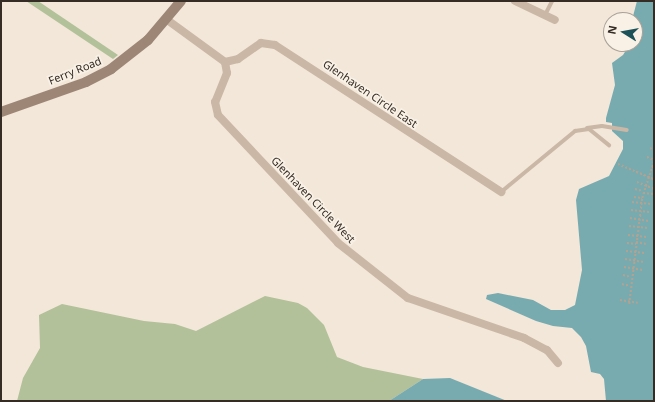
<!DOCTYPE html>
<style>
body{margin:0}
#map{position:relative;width:655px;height:402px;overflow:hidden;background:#f2e7d9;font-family:"Noto Sans",sans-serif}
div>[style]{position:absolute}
.green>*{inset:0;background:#b2c199}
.water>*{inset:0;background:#78abaf}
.path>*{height:1.5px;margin-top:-0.75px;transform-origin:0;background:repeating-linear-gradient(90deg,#b5a18f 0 2px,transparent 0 4px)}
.service>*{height:4px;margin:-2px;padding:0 2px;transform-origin:2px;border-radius:2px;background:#cab7a5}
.minor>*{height:8px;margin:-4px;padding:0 4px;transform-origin:4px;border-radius:4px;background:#cab7a5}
.secondary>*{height:10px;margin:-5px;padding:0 5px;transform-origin:5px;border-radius:5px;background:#9d8676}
span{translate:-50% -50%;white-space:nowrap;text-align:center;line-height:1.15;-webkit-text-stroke:3.5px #f9f1e5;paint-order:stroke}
.street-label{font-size:11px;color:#352c26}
.frame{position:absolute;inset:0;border:2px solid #352c26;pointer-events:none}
.north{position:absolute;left:603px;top:12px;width:40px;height:40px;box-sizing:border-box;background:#f9f1e5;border:1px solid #aba299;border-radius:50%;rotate:281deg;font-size:11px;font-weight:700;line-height:16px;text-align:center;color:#352c26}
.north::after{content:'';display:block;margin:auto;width:14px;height:18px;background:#1b5157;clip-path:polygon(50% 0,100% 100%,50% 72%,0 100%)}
</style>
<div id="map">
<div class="green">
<i style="clip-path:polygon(26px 1px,38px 1px,118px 55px,113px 59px)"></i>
<i style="clip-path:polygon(265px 296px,298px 303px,307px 308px,324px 325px,337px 357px,363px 367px,423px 379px,389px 401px,17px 401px,23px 378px,40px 348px,39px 315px,62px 304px,144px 321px,175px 324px,196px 331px)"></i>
</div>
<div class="water">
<i style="clip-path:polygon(637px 1px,654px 1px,654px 401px,606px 401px,604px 379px,600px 374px,591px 372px,586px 346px,581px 337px,572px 328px,553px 326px,536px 321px,486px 299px,487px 295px,498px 293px,533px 300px,551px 310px,565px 310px,575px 305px,582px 270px,576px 200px,579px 189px,609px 176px,623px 149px,623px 141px,612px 131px,612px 123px,606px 122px,606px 118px,615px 85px,612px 63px,623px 55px,630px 44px,635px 44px,635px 20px,632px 20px)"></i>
<i style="clip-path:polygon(450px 378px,507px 401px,389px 401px,423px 379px)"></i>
</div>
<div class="path">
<i style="left:653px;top:141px;width:1px"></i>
<i style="left:650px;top:148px;width:4px;rotate:27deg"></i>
<i style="left:647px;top:157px;width:8px;rotate:23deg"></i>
<i style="left:618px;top:164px;width:39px;rotate:23deg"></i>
<i style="left:637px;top:182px;width:18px;rotate:22deg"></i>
<i style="left:635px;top:189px;width:8px;rotate:14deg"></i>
<i style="left:643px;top:193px;width:10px;rotate:6deg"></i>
<i style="left:634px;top:197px;width:8px;rotate:7deg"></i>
<i style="left:632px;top:202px;width:19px;rotate:6deg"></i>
<i style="left:631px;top:210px;width:19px;rotate:6deg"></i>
<i style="left:630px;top:218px;width:19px;rotate:9deg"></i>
<i style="left:629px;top:226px;width:19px;rotate:6deg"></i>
<i style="left:628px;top:235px;width:19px;rotate:6deg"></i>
<i style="left:636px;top:242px;width:10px;rotate:11deg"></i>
<i style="left:627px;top:243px;width:9px;rotate:6deg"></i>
<i style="left:626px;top:251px;width:19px;rotate:6deg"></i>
<i style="left:625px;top:259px;width:19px;rotate:9deg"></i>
<i style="left:624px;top:267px;width:19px;rotate:9deg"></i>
<i style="left:623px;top:275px;width:8px;rotate:14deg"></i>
<i style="left:622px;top:284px;width:8px;rotate:14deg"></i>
<i style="left:620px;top:300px;width:18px;rotate:9deg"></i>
<i style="left:629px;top:304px;width:107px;rotate:-83deg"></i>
<i style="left:642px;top:198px;width:38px;rotate:-72deg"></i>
</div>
<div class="service">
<i style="left:545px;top:15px;width:16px;rotate:-63deg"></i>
<i style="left:587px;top:128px;width:15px;rotate:-8deg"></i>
<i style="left:602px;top:126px;width:25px;rotate:9deg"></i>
<i style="left:501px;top:192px;width:96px;rotate:-39.5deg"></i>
<i style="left:575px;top:131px;width:14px;rotate:-8deg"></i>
<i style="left:589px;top:129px;width:26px;rotate:39deg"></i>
</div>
<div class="minor">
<i style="left:515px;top:1px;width:44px;rotate:25.4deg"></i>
<i style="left:166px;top:19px;width:73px;rotate:36.1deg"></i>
<i style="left:225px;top:62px;width:11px;rotate:80deg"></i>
<i style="left:227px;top:73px;width:31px;rotate:112deg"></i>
<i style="left:215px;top:102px;width:13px;rotate:77deg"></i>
<i style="left:218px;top:115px;width:175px;rotate:46.8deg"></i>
<i style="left:338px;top:243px;width:89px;rotate:38.2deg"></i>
<i style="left:408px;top:298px;width:123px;rotate:19deg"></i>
<i style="left:524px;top:338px;width:26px;rotate:28deg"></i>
<i style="left:547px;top:350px;width:17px;rotate:50deg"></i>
<i style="left:225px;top:62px;width:13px;rotate:-13deg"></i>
<i style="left:238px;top:59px;width:28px;rotate:-35deg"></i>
<i style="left:261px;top:43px;width:14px;rotate:8deg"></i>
<i style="left:275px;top:45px;width:270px;rotate:33deg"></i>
</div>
<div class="secondary">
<i style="left:1px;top:112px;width:90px;rotate:-19.4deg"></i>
<i style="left:86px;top:82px;width:28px;rotate:-27deg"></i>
<i style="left:111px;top:69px;width:47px;rotate:-38.1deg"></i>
<i style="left:148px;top:40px;width:51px;rotate:-49.8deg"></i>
</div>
<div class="street-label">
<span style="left:75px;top:71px;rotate:-22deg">Ferry Road</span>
<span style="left:370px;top:94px;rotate:34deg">Glenhaven Circle East</span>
<span style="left:313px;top:200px;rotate:46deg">Glenhaven Circle West</span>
</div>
<div class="frame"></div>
<div class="north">N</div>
</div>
